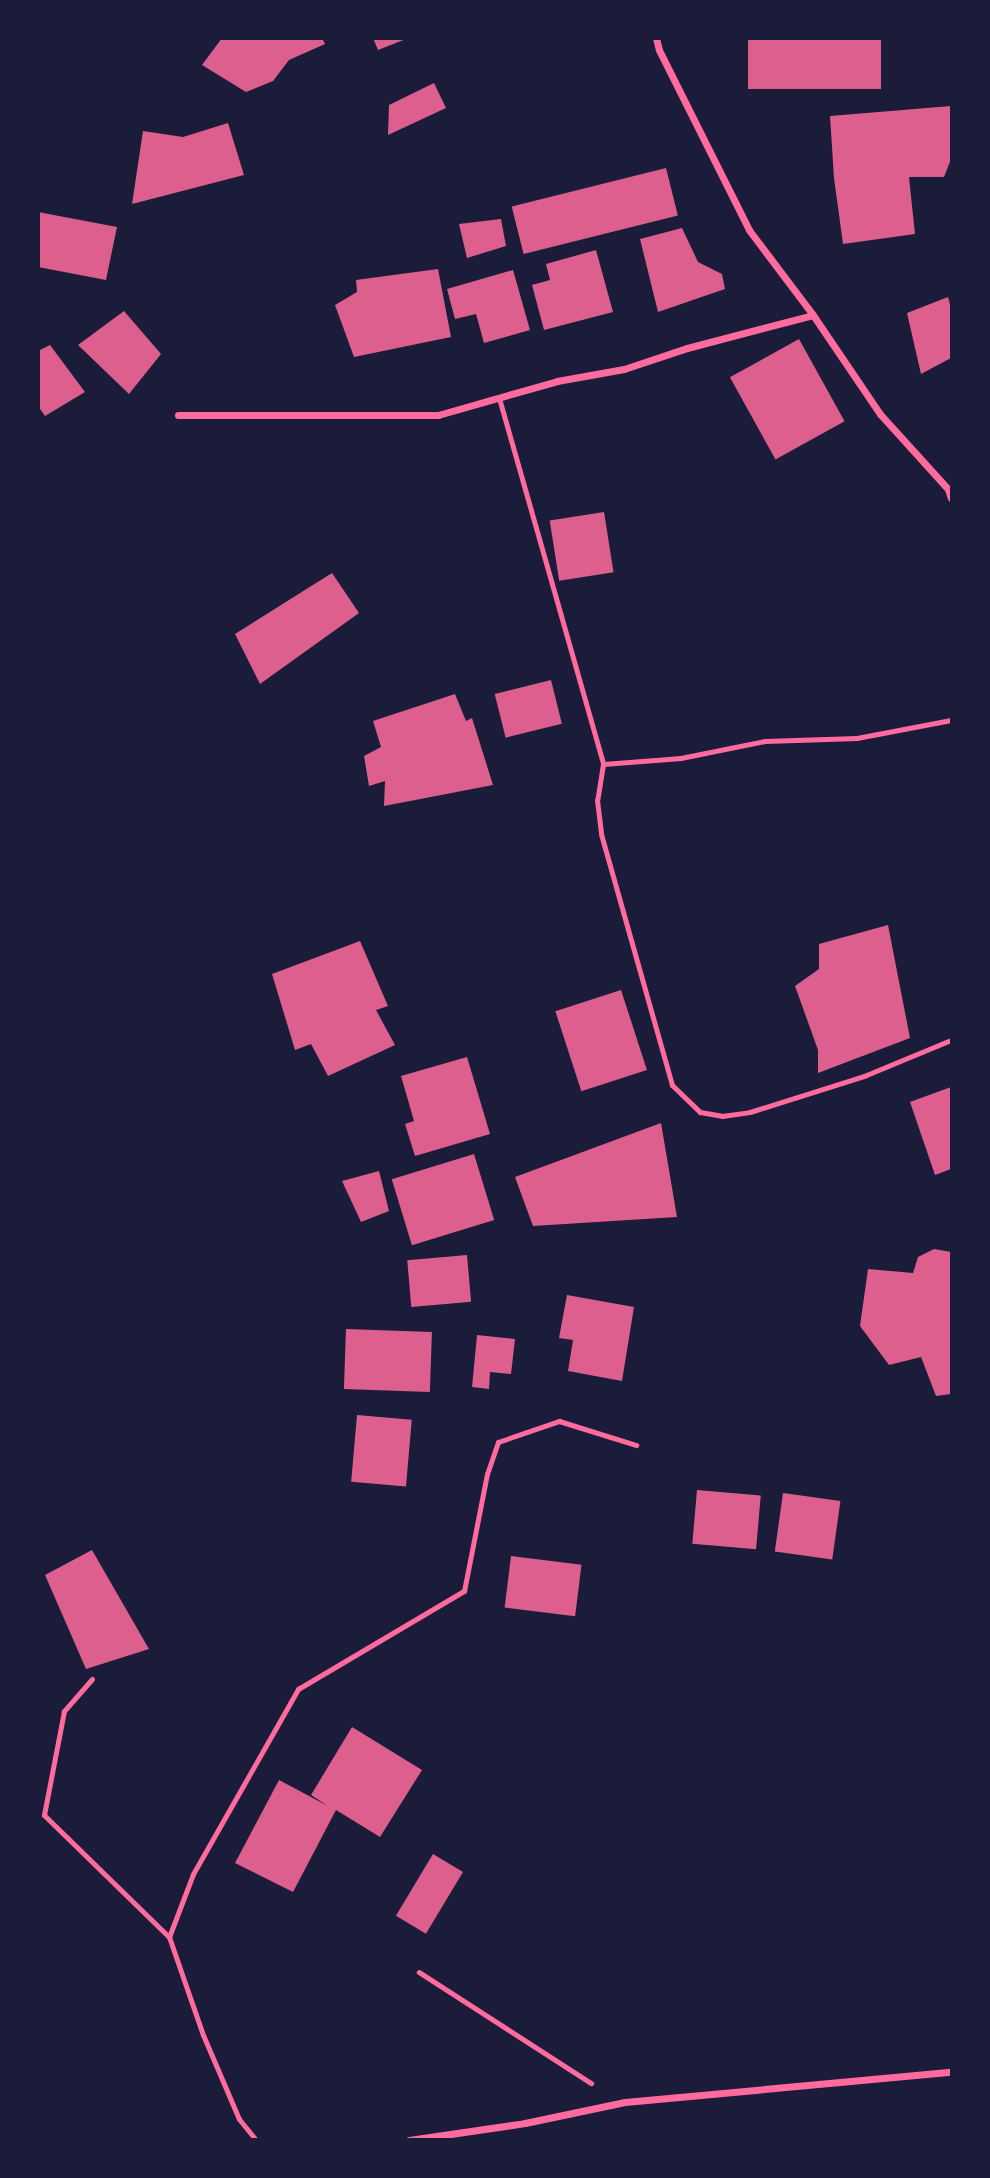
<!DOCTYPE html>
<style>
body{margin:0}
#map{position:relative;width:990px;height:2178px;overflow:hidden;background:#1b1b3a;font-family:"IBM Plex Sans",sans-serif}
div>[style]{position:absolute}
.building>*{inset:0;background:#dd5f8e;transform-origin:0 0}
.path>*{height:4.5px;margin:-2.25px;padding:0 2.25px;transform-origin:2.25px;border-radius:2.25px;background:#ff6b9d}
.service>*{height:5px;margin:-2.5px;padding:0 2.5px;transform-origin:2.5px;border-radius:2.5px;background:#ff6b9d}
.minor>*{height:7px;margin:-3.5px;padding:0 3.5px;transform-origin:3.5px;border-radius:3.5px;background:#ff6b9d}
span{translate:-50% -50%;white-space:nowrap;text-align:center;line-height:1.15;-webkit-text-stroke:5px #1b1b3a;paint-order:stroke}
.frame{position:absolute;inset:0;border:40px solid #1b1b3a;pointer-events:none}
</style>
<div id="map">
<div class="building">
<i style="clip-path:polygon(222px 38px,322px 38px,325px 44px,289px 60px,273px 81px,246px 92px,202px 65px)"></i>
<i style="clip-path:polygon(373px 38px,406px 38px,406px 39px,378px 50px)"></i>
<i style="left:748px;top:38px;width:133px;height:51px"></i>
<i style="clip-path:polygon(434px 83px,446px 108px,388px 135px,389px 105px)"></i>
<i style="clip-path:polygon(951px 106px,951px 159px,944px 177px,909px 177px,915px 234px,843px 244px,834px 178px,830px 116px)"></i>
<i style="clip-path:polygon(228px 123px,244px 175px,132px 204px,143px 131px,183px 137px)"></i>
<i style="left:666px;top:168px;width:49px;height:159px;rotate:76deg"></i>
<i style="clip-path:polygon(38px 212px,117px 227px,106px 280px,38px 267px)"></i>
<i style="clip-path:polygon(501px 219px,506px 246px,467px 258px,459px 224px)"></i>
<i style="clip-path:polygon(682px 228px,698px 262px,722px 274px,725px 289px,658px 312px,640px 239px)"></i>
<i style="clip-path:polygon(596px 250px,613px 312px,544px 330px,532px 285px,550px 280px,546px 264px)"></i>
<i style="clip-path:polygon(438px 269px,451px 337px,354px 357px,335px 305px,357px 292px,356px 280px)"></i>
<i style="clip-path:polygon(513px 270px,530px 330px,484px 343px,476px 314px,455px 319px,447px 289px)"></i>
<i style="clip-path:polygon(948px 297px,951px 308px,951px 358px,921px 374px,907px 313px)"></i>
<i style="clip-path:polygon(124px 311px,161px 354px,129px 394px,78px 345px)"></i>
<i style="left:799px;top:339px;width:94px;height:79px;rotate:61deg"></i>
<i style="clip-path:polygon(50px 345px,85px 392px,45px 416px,38px 406px,38px 351px)"></i>
<i style="left:604px;top:512px;width:61px;height:55px;rotate:81deg"></i>
<i style="clip-path:polygon(332px 573px,359px 613px,260px 684px,235px 634px)"></i>
<i style="left:551px;top:680px;width:45px;height:58px;rotate:76deg"></i>
<i style="clip-path:polygon(455px 694px,466px 721px,472px 718px,493px 785px,384px 806px,385px 781px,369px 786px,364px 756px,381px 747px,373px 721px)"></i>
<i style="clip-path:polygon(888px 925px,910px 1038px,818px 1073px,818px 1050px,795px 986px,819px 969px,819px 944px)"></i>
<i style="clip-path:polygon(360px 941px,388px 1006px,376px 1010px,395px 1045px,328px 1076px,311px 1044px,295px 1050px,272px 974px)"></i>
<i style="left:621px;top:990px;width:84px;height:69px;rotate:72deg"></i>
<i style="clip-path:polygon(467px 1057px,490px 1134px,415px 1156px,405px 1124px,414px 1121px,401px 1076px)"></i>
<i style="clip-path:polygon(951px 1087px,951px 1169px,935px 1175px,910px 1102px)"></i>
<i style="clip-path:polygon(661px 1123px,677px 1217px,533px 1226px,515px 1177px)"></i>
<i style="left:474px;top:1154px;width:69px;height:86px;rotate:73deg"></i>
<i style="clip-path:polygon(379px 1171px,389px 1211px,361px 1222px,342px 1181px)"></i>
<i style="clip-path:polygon(934px 1249px,951px 1252px,951px 1394px,936px 1396px,921px 1357px,889px 1365px,860px 1326px,868px 1269px,913px 1273px,918px 1257px)"></i>
<i style="left:467px;top:1255px;width:47px;height:60px;rotate:85deg"></i>
<i style="clip-path:polygon(567px 1295px,634px 1307px,622px 1381px,568px 1371px,573px 1340px,559px 1338px)"></i>
<i style="left:346px;top:1329px;width:86px;height:60px;rotate:2deg"></i>
<i style="clip-path:polygon(477px 1335px,515px 1339px,511px 1374px,490px 1372px,489px 1389px,472px 1387px)"></i>
<i style="left:357px;top:1415px;width:55px;height:67px;rotate:5deg"></i>
<i style="left:697px;top:1490px;width:64px;height:54px;rotate:5deg"></i>
<i style="left:783px;top:1493px;width:58px;height:59px;rotate:8deg"></i>
<i style="clip-path:polygon(92px 1550px,149px 1649px,86px 1669px,45px 1575px)"></i>
<i style="left:511px;top:1556px;width:71px;height:52px;rotate:7deg"></i>
<i style="clip-path:polygon(352px 1727px,422px 1770px,380px 1837px,336px 1810px,293px 1892px,235px 1863px,279px 1780px,328px 1806px,311px 1795px)"></i>
<i style="left:433px;top:1854px;width:35px;height:72px;rotate:31deg"></i>
</div>
<div class="path">
<i style="left:419px;top:1972px;width:205px;rotate:32.8deg"></i>
</div>
<div class="service">
<i style="left:499px;top:398px;width:380px;rotate:74.1deg"></i>
<i style="left:951px;top:720px;width:96px;rotate:169.2deg"></i>
<i style="left:857px;top:738px;width:92px;rotate:178.1deg"></i>
<i style="left:765px;top:741px;width:86px;rotate:168.6deg"></i>
<i style="left:681px;top:758px;width:78px;rotate:175.6deg"></i>
<i style="left:603px;top:764px;width:36px;rotate:99deg"></i>
<i style="left:597px;top:800px;width:34px;rotate:83deg"></i>
<i style="left:601px;top:834px;width:261px;rotate:74.2deg"></i>
<i style="left:672px;top:1085px;width:39px;rotate:44deg"></i>
<i style="left:700px;top:1112px;width:22px;rotate:10deg"></i>
<i style="left:722px;top:1116px;width:28px;rotate:-8deg"></i>
<i style="left:750px;top:1112px;width:120px;rotate:-17.5deg"></i>
<i style="left:864px;top:1076px;width:94px;rotate:-22.5deg"></i>
<i style="left:92px;top:1679px;width:43px;rotate:131.2deg"></i>
<i style="left:64px;top:1711px;width:106px;rotate:100.9deg"></i>
<i style="left:44px;top:1815px;width:175px;rotate:44.3deg"></i>
<i style="left:256px;top:2140px;width:27px;rotate:-129deg"></i>
<i style="left:239px;top:2119px;width:91px;rotate:-113.2deg"></i>
<i style="left:203px;top:2035px;width:104px;rotate:-109.1deg"></i>
<i style="left:169px;top:1937px;width:67px;rotate:-69.1deg"></i>
<i style="left:193px;top:1874px;width:213px;rotate:-60.4deg"></i>
<i style="left:298px;top:1689px;width:193px;rotate:-30.6deg"></i>
<i style="left:464px;top:1591px;width:119px;rotate:-78.9deg"></i>
<i style="left:487px;top:1474px;width:34px;rotate:-71deg"></i>
<i style="left:498px;top:1442px;width:65px;rotate:-19deg"></i>
<i style="left:559px;top:1421px;width:81px;rotate:17.3deg"></i>
</div>
<div class="minor">
<i style="left:656px;top:38px;width:12px;rotate:76deg"></i>
<i style="left:659px;top:50px;width:201px;rotate:63.4deg"></i>
<i style="left:749px;top:230px;width:106px;rotate:53deg"></i>
<i style="left:813px;top:315px;width:120px;rotate:55.9deg"></i>
<i style="left:880px;top:414px;width:101px;rotate:47.8deg"></i>
<i style="left:948px;top:489px;width:9px;rotate:72deg"></i>
<i style="left:178px;top:415px;width:260px"></i>
<i style="left:438px;top:415px;width:124px;rotate:-15.9deg"></i>
<i style="left:557px;top:381px;width:68px;rotate:-10.2deg"></i>
<i style="left:624px;top:369px;width:66px;rotate:-18.4deg"></i>
<i style="left:687px;top:348px;width:130px;rotate:-14.7deg"></i>
<i style="left:409px;top:2140px;width:117px;rotate:-8.3deg"></i>
<i style="left:525px;top:2123px;width:102px;rotate:-11.9deg"></i>
<i style="left:625px;top:2102px;width:327px;rotate:-5.3deg"></i>
</div>
<div class="frame"></div>
</div>
